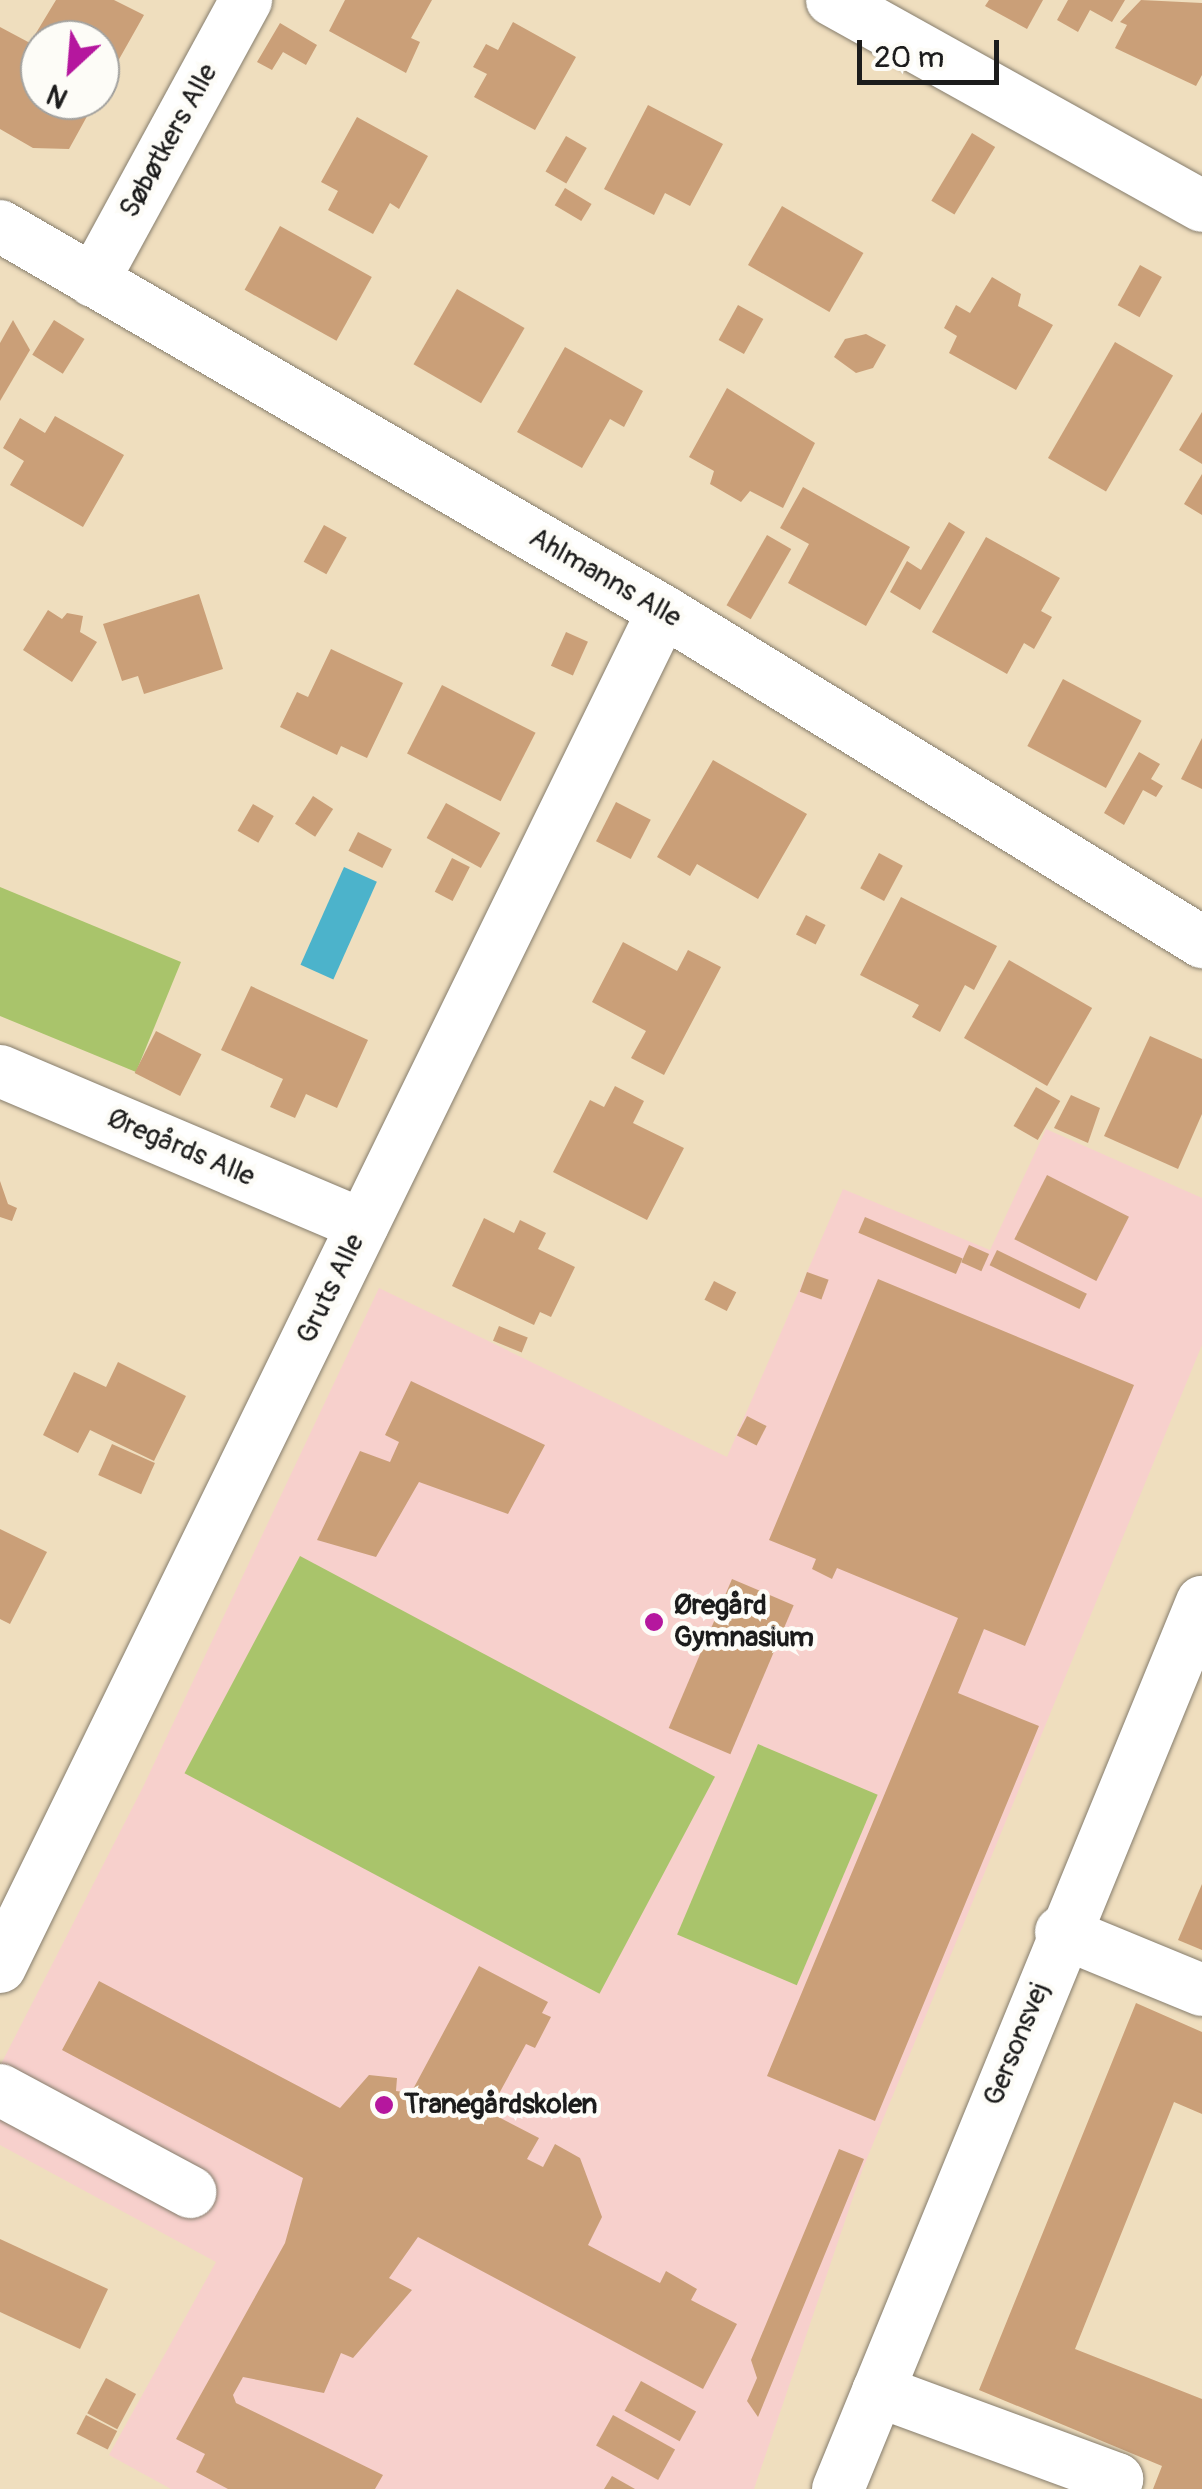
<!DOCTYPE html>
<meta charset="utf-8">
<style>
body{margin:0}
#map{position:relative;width:1202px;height:2489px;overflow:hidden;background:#efdebe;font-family:Pangolin,sans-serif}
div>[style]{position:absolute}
.built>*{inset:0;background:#f7d0cc}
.green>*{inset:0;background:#a9c46b;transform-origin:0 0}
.water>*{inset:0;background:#4cb3cb;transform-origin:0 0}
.building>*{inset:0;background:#ca9f78;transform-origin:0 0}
.roads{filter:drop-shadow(0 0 2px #867d6d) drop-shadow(0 0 2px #867d6d)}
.minor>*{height:52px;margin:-26px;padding:0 26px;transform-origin:26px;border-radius:26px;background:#fff}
.dots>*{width:28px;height:28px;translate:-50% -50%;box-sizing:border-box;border:5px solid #fdfcf7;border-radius:50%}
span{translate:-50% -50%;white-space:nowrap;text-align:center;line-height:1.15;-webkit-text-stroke:9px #fdfcf7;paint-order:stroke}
.street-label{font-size:28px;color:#1c1c1c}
.poi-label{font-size:28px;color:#1c1c1c;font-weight:700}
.left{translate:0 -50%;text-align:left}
.north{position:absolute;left:20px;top:20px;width:100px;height:100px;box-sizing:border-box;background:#fdfcf7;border:2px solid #a3a29f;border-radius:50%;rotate:206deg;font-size:28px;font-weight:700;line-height:40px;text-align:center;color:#1c1c1c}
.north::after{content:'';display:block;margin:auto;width:35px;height:45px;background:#b5179e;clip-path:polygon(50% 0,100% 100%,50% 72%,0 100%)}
.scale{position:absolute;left:857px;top:40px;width:142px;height:45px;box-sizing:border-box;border:5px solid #1c1c1c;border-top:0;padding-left:12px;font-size:30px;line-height:35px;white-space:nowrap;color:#1c1c1c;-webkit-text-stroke:8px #fdfcf7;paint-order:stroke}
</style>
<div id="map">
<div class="built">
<i style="clip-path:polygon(1046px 1129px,1202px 1198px,1202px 1345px,863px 2168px,754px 2489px,171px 2489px,109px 2455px,216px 2262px,0 2145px,0 2066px,143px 1787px,379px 1288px,727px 1457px,843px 1189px,990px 1250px)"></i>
</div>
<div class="green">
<i style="clip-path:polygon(0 887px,181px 962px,136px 1072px,0 1016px)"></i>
<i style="left:300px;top:1556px;width:470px;height:246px;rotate:28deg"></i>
<i style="left:758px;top:1744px;width:130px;height:207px;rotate:23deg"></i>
</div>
<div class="water">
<i style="left:344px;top:867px;width:36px;height:107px;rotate:24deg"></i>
</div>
<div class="building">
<i style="clip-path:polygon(56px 0,114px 0,144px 15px,100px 93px,100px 40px,40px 40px,40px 100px,96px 100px,69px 149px,33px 148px,0 129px,0 27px,30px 43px)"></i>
<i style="clip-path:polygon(345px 0,432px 0,411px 38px,420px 42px,406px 73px,329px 31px)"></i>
<i style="clip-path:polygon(989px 0,1043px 0,1027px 29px,985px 6px)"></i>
<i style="clip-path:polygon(1068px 0,1125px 0,1112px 22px,1090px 10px,1078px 32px,1057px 20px)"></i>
<i style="clip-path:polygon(1141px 0,1202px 3px,1202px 75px,1196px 86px,1115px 48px,1127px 25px,1120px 22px)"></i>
<i style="clip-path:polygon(513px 22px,576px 57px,535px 130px,474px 97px,487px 74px,473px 67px,486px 44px,498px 50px)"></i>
<i style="clip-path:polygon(280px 23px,317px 45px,306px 65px,283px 52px,272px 70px,257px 62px)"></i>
<i style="clip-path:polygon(648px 105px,723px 144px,690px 206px,665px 193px,654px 215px,604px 189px)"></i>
<i style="clip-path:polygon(357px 117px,428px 156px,399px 209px,390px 203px,373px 234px,328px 210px,338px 191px,321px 182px)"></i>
<i style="left:972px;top:133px;width:27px;height:79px;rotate:31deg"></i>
<i style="left:566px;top:136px;width:24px;height:41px;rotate:30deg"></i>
<i style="left:565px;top:188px;width:31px;height:20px;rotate:31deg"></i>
<i style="left:782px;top:206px;width:94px;height:68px;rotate:30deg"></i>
<i style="left:280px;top:226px;width:105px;height:73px;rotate:29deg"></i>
<i style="left:1140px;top:265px;width:25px;height:46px;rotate:29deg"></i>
<i style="clip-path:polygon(992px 277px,1021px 294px,1018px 306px,1053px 325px,1016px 390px,949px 353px,957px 336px,944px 328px,956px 305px,970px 313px)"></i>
<i style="left:457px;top:289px;width:78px;height:87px;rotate:30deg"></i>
<i style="left:738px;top:305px;width:29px;height:40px;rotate:29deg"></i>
<i style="clip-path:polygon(13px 320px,30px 350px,0 401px,0 343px)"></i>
<i style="left:54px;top:320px;width:36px;height:41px;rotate:32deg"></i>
<i style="clip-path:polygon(866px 334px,886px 345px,873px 368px,856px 373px,834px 357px,845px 339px)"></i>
<i style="left:1115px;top:342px;width:67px;height:134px;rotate:30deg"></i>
<i style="clip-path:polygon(565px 347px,643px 391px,624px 427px,610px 419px,582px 468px,517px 432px)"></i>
<i style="clip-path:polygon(727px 388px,815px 443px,783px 508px,750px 491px,741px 502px,710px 484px,714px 471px,689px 457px)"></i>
<i style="clip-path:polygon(1202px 412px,1202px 464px,1179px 450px)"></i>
<i style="clip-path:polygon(55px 416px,124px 455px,83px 527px,10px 485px,24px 461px,3px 448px,20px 418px,45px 433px)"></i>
<i style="clip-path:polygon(1202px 474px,1202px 515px,1184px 504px)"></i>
<i style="clip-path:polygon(803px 487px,910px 547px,866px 626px,788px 583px,809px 544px,780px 528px)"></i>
<i style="clip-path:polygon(949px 522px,965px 532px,920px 610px,890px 592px,907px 561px,921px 570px)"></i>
<i style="left:324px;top:525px;width:26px;height:42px;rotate:29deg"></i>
<i style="left:767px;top:535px;width:28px;height:81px;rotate:30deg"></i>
<i style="clip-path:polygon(986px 537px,1060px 578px,1041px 611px,1052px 617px,1034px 649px,1024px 643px,1007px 674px,932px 632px)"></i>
<i style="clip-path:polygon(199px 594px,223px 669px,144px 694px,138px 676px,122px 681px,103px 624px)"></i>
<i style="clip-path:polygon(48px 610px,62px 619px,67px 613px,83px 616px,80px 632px,97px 642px,72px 682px,23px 650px)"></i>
<i style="left:566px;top:632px;width:24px;height:37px;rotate:24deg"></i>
<i style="clip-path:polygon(331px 649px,403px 683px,367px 758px,341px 746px,337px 755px,280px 727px,297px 692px,308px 697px)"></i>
<i style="left:1063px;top:679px;width:89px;height:76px;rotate:28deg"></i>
<i style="left:442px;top:685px;width:105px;height:77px;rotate:27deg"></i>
<i style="clip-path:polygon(1202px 738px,1202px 789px,1181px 779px)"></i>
<i style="clip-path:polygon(1139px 752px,1160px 764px,1151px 779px,1163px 786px,1156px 797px,1143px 790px,1124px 825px,1104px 813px)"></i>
<i style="clip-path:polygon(713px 760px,807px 814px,758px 899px,697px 864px,690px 876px,657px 857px)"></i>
<i style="left:313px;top:796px;width:24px;height:33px;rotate:33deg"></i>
<i style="left:616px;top:802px;width:39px;height:44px;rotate:27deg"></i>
<i style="left:446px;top:803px;width:62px;height:40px;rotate:29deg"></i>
<i style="left:253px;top:804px;width:24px;height:31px;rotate:30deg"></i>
<i style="left:358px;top:832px;width:38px;height:21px;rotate:27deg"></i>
<i style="left:879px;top:853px;width:27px;height:40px;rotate:28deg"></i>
<i style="left:452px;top:858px;width:20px;height:38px;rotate:27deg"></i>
<i style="clip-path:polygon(901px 897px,997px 946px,974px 990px,965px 985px,940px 1032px,912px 1017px,919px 1005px,860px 975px)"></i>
<i style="left:806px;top:915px;width:22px;height:22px;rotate:27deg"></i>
<i style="clip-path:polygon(623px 942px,677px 971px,688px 950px,721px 967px,664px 1075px,631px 1058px,646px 1031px,592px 1002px)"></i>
<i style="left:1009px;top:960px;width:96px;height:90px;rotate:30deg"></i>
<i style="clip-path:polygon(251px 986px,368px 1040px,337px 1108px,306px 1094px,295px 1118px,270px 1107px,283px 1079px,221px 1050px)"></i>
<i style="left:156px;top:1031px;width:51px;height:47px;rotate:27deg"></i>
<i style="clip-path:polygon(1150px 1036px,1202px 1059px,1202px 1114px,1178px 1169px,1104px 1136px)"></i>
<i style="clip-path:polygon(615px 1086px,644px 1101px,633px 1123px,684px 1148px,647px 1220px,553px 1172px,590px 1100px,604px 1107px)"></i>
<i style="left:1036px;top:1087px;width:28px;height:45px;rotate:30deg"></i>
<i style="clip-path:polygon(1071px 1095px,1100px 1108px,1088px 1143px,1054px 1128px)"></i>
<i style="left:1047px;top:1175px;width:92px;height:72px;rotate:27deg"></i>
<i style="clip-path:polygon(0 1181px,8px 1204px,17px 1208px,12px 1221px,0 1217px)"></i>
<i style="left:865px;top:1217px;width:106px;height:17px;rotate:23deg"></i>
<i style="clip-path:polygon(484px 1218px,514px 1233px,520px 1220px,546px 1233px,538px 1249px,575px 1267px,551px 1317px,540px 1312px,534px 1325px,452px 1286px)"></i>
<i style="left:969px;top:1245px;width:22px;height:19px;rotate:24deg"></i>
<i style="left:997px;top:1250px;width:100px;height:17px;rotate:26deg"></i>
<i style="left:807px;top:1272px;width:23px;height:21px;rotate:20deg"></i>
<i style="clip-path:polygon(878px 1279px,1134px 1385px,1025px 1646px,984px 1629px,958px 1693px,1039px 1726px,875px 2121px,767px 2076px,958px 1618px,837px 1568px,832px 1579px,812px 1569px,816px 1559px,769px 1540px)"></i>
<i style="left:714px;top:1281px;width:25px;height:21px;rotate:27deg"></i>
<i style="left:499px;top:1326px;width:31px;height:16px;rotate:22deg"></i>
<i style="clip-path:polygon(118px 1362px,186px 1396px,154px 1461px,90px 1430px,78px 1453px,43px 1435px,74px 1372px,106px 1387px)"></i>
<i style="clip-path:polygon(411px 1381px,545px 1445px,508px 1514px,419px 1482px,376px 1557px,317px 1540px,360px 1451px,390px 1462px,399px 1442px,385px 1435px)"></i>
<i style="left:747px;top:1416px;width:22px;height:22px;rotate:27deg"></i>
<i style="left:112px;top:1444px;width:47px;height:34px;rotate:24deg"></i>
<i style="clip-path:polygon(0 1529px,47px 1552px,10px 1624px,0 1619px)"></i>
<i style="left:732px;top:1579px;width:67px;height:162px;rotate:23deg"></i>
<i style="clip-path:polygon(1202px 1884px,1202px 1950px,1178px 1940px)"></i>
<i style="clip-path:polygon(479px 1966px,548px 2002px,542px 2013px,551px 2017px,535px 2048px,526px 2044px,489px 2112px,539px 2138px,527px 2159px,543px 2167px,555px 2144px,580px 2158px,602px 2217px,588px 2245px,660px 2283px,666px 2271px,697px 2289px,691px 2300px,737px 2324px,703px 2389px,418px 2237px,389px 2278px,412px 2290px,353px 2358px,341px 2353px,324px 2393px,243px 2377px,233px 2395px,236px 2403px,383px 2475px,375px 2489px,228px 2489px,196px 2472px,205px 2454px,176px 2439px,285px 2243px,303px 2178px,62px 2050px,99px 1981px,340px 2108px,369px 2075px,397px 2078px,396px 2091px,411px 2093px)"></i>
<i style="clip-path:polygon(1136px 2003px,1202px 2032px,1202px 2114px,1174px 2102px,1075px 2349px,1202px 2399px,1202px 2489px,1153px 2489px,1162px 2466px,979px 2390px)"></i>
<i style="clip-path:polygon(839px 2149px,864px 2159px,758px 2417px,747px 2401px,757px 2378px,751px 2360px)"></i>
<i style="clip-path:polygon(0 2239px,108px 2289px,80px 2349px,0 2312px)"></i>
<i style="left:106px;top:2378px;width:34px;height:40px;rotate:28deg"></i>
<i style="left:641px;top:2381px;width:63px;height:34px;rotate:29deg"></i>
<i style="left:86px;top:2415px;width:35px;height:21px;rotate:27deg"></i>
<i style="left:613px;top:2415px;width:71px;height:35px;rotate:29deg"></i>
<i style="clip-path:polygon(612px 2476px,635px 2489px,604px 2489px)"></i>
</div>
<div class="roads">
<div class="minor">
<i style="left:832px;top:0;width:423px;rotate:29.1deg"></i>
<i style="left:0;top:226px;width:767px;rotate:30.14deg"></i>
<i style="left:663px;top:611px;width:633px;rotate:31.55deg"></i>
<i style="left:93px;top:281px;width:320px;rotate:-61.4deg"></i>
<i style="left:0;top:1071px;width:394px;rotate:23deg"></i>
<i style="left:1061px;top:1932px;width:152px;rotate:22.4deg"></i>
<i style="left:0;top:1967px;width:1509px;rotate:-63.94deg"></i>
<i style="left:0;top:2090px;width:216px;rotate:28.2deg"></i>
<i style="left:878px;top:2391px;width:255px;rotate:20.2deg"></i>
<i style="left:1117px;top:2479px;width:11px;rotate:112deg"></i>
<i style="left:838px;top:2489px;width:959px;rotate:-67.69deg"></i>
</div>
</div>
<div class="dots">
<i style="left:654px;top:1622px;background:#b5179e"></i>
<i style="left:384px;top:2105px;background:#b5179e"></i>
</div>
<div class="street-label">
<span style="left:169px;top:141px;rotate:-61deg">Søbøtkers Alle</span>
<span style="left:605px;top:578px;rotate:30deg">Ahlmanns Alle</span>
<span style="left:181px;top:1148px;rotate:23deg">Øregårds Alle</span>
<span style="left:331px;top:1289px;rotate:-64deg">Gruts Alle</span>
<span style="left:1017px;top:2044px;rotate:-68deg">Gersonsvej</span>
</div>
<div class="poi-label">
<span class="left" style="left:674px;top:1622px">Øregård<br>Gymnasium</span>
<span class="left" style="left:404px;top:2105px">Tranegårdskolen</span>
</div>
<div class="north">N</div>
<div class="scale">20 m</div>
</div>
